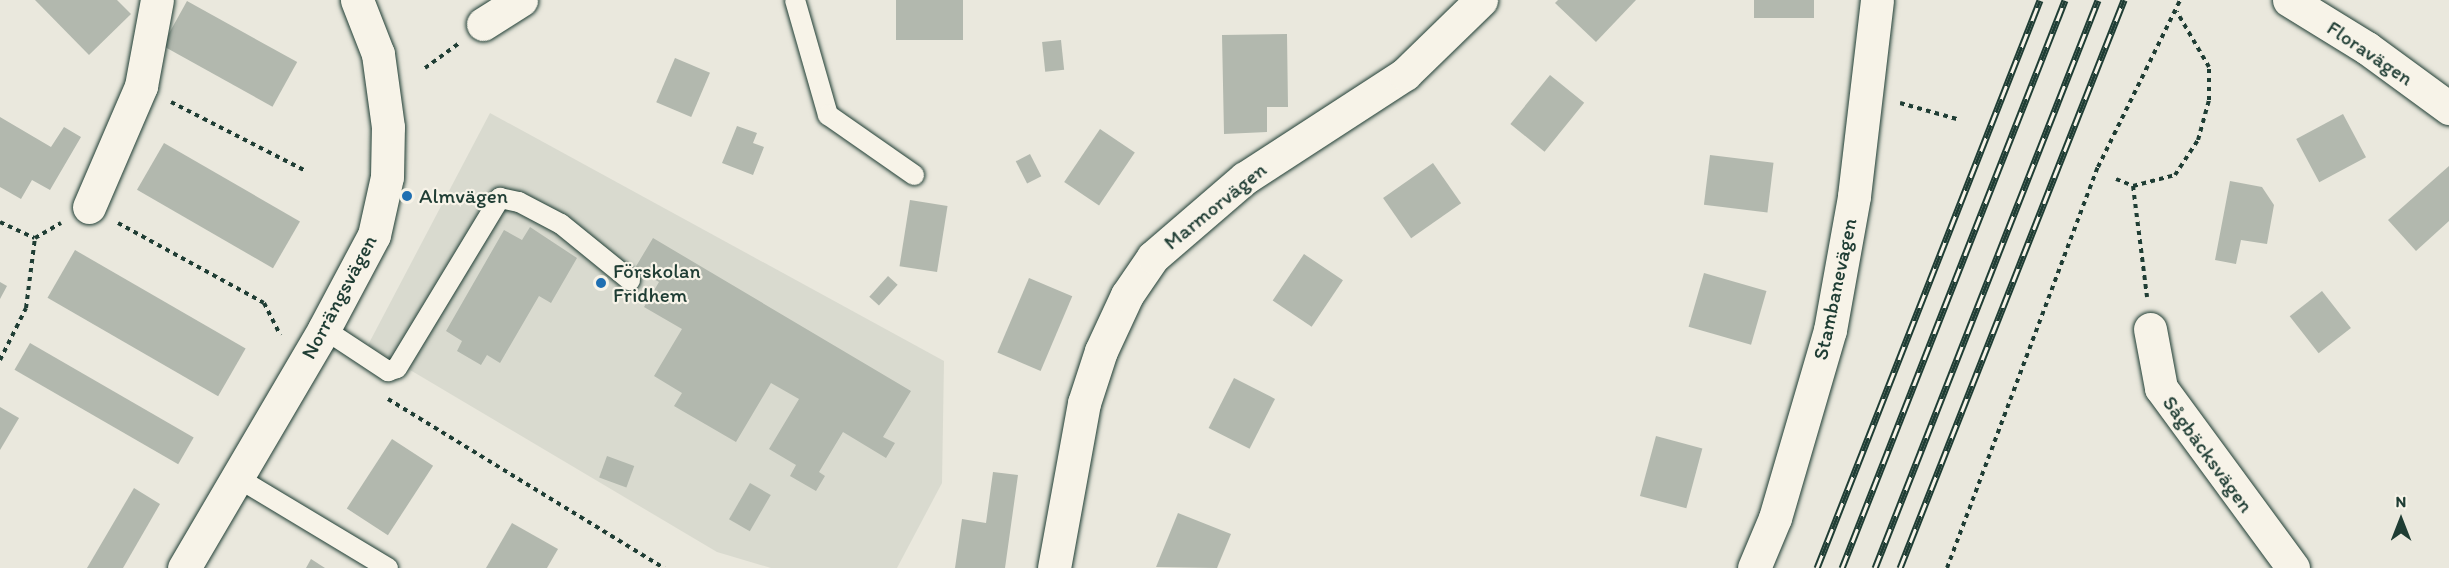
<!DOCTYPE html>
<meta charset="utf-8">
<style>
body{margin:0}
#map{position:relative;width:2449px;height:568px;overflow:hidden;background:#eae8dd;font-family:Itim,sans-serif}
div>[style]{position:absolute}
.built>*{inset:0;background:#d9dacf}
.building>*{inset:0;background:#b2b8ae;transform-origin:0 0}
.path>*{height:4px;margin-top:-2px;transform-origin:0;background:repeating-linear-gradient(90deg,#1f3d34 0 4.5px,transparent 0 9px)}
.roads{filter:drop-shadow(0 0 2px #1f3d34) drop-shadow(0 0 2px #1f3d34)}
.service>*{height:20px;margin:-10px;padding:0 10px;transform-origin:10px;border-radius:10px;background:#f7f3e8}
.minor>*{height:33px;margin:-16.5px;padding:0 16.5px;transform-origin:16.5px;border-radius:16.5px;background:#f7f3e8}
.tertiary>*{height:33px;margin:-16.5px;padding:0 16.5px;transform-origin:16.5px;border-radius:16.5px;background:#f7f3e8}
.rail>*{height:7px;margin-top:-3.5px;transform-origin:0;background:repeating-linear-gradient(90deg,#f7f3e8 0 14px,#1f3d34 0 28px);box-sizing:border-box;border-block:2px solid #1f3d34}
.dots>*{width:16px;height:16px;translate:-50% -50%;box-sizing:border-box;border:3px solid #f7f3e8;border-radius:50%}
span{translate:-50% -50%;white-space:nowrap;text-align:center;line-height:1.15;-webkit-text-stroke:4.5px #f7f3e8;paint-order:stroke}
.street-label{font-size:21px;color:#1f3d34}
.poi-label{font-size:21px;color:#1f3d34}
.left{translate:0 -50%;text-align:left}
.north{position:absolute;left:2371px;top:490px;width:60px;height:60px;-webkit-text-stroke:4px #f7f3e8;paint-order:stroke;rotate:0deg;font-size:16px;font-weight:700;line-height:24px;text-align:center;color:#1f3d34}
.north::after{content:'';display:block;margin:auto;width:21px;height:27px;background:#1f3d34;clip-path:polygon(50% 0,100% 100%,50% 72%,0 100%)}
</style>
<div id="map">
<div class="built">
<i style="clip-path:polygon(490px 113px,944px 361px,942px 483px,897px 568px,771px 568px,717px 552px,368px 345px)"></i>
</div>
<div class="building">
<i style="clip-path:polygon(35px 0,117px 0,131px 14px,89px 55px)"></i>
<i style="left:896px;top:0;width:67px;height:40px"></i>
<i style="clip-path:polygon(1558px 0,1636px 0,1596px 42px,1555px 3px)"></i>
<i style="left:1754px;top:0;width:60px;height:18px"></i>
<i style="left:187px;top:1px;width:126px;height:51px;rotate:29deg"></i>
<i style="clip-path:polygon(1287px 34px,1288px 107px,1267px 107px,1267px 132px,1224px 134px,1222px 35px)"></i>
<i style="left:1061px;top:40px;width:30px;height:19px;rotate:84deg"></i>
<i style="left:675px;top:58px;width:38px;height:48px;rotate:23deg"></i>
<i style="left:1550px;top:75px;width:44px;height:63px;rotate:39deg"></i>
<i style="left:2343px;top:114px;width:49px;height:53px;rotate:62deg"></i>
<i style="clip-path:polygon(0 117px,51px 147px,64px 127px,81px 137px,50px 190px,32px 180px,21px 199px,0 187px)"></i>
<i style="clip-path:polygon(737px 126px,757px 133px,753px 143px,764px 147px,753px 175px,722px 163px)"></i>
<i style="left:1100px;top:129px;width:42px;height:64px;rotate:34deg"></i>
<i style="left:164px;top:143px;width:157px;height:54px;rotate:30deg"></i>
<i style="left:1030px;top:154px;width:25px;height:16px;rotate:63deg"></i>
<i style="left:1710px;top:155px;width:64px;height:50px;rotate:7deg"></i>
<i style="left:1433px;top:163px;width:49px;height:61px;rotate:55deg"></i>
<i style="clip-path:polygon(2449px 166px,2449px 221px,2416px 251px,2388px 220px)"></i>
<i style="clip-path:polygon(2230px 181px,2262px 187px,2274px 205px,2267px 244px,2241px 240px,2236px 264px,2215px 260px)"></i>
<i style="left:910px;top:200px;width:38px;height:67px;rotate:9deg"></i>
<i style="clip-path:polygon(530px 227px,577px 258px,551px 303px,539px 296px,500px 363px,487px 355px,481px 365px,457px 351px,462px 341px,446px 331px,504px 230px,522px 240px)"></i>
<i style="clip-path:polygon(653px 238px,911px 391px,883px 437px,895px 443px,886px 458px,843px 432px,819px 472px,825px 476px,816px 491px,790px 476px,796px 465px,769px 449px,799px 399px,771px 383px,736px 442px,674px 406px,682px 393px,654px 376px,682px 329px,644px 307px,659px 282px,635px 268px)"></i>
<i style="left:75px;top:250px;width:197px;height:55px;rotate:30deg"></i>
<i style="left:1304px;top:254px;width:47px;height:56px;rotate:34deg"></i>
<i style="left:1704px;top:273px;width:65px;height:56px;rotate:16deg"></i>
<i style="left:888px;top:276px;width:13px;height:28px;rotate:42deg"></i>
<i style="left:1029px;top:278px;width:47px;height:81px;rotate:23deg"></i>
<i style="clip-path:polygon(0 282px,7px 286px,0 299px)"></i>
<i style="left:2322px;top:291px;width:47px;height:41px;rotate:52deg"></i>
<i style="left:30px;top:343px;width:189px;height:31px;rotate:30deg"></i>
<i style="left:1234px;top:378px;width:46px;height:56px;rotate:27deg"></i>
<i style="clip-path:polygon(0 407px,19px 418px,0 450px)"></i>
<i style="left:1656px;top:436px;width:48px;height:62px;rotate:15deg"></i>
<i style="left:392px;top:439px;width:49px;height:83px;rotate:33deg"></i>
<i style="left:607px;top:456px;width:29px;height:23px;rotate:20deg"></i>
<i style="clip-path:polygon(993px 472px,1018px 475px,1005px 568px,955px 568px,962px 519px,986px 523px)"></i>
<i style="left:750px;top:483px;width:24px;height:42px;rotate:30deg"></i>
<i style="clip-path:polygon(134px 488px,160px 504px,123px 568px,87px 568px)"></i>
<i style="clip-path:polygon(1178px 513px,1231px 534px,1217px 568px,1156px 567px)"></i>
<i style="clip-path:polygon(512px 523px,558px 549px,547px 568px,486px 568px)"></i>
<i style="clip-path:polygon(311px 559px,325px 568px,306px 568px)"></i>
</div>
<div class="path">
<i style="left:425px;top:68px;width:41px;rotate:-36deg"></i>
<i style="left:171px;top:102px;width:149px;rotate:27.1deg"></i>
<i style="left:1900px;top:103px;width:59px;rotate:15.7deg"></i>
<i style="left:2116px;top:179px;width:18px;rotate:22deg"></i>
<i style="left:2133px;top:186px;width:112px;rotate:82.8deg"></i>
<i style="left:2133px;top:186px;width:43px;rotate:-14.7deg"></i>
<i style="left:2175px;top:175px;width:42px;rotate:-56.7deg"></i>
<i style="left:2198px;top:140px;width:41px;rotate:-74.6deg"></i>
<i style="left:2209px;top:100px;width:33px;rotate:-90deg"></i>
<i style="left:2209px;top:67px;width:64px;rotate:-120.2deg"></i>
<i style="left:0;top:222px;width:38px;rotate:25deg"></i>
<i style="left:35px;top:238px;width:30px;rotate:-30deg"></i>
<i style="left:118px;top:223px;width:166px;rotate:28.7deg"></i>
<i style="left:264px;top:303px;width:36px;rotate:63deg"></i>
<i style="left:0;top:360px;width:58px;rotate:-63.4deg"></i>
<i style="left:26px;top:308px;width:71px;rotate:-82.7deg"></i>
<i style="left:388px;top:399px;width:324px;rotate:31.5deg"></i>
<i style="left:1947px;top:568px;width:428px;rotate:-69.4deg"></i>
<i style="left:2098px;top:167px;width:186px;rotate:-63.8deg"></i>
</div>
<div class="roads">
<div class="service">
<i style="left:795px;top:0;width:120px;rotate:74deg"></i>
<i style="left:828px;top:115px;width:105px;rotate:34.9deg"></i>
<i style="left:324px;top:329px;width:77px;rotate:33.3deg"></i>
<i style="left:388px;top:371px;width:9px;rotate:-18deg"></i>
<i style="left:397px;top:368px;width:199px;rotate:-58.8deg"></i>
<i style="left:500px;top:198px;width:19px;rotate:12deg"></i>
<i style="left:519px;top:202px;width:47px;rotate:27.6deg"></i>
<i style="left:561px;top:224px;width:89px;rotate:39.1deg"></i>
<i style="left:238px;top:478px;width:175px;rotate:31deg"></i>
</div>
<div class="minor">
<i style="left:2289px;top:0;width:92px;rotate:31.6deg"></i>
<i style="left:2367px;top:48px;width:102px;rotate:36.2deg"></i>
<i style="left:483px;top:24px;width:45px;rotate:-32.3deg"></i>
<i style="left:89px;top:207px;width:132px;rotate:-66.7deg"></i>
<i style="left:141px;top:86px;width:87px;rotate:-79.5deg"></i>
<i style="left:2150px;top:329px;width:60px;rotate:79.4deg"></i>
<i style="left:2161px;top:388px;width:223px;rotate:53.7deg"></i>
<i style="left:1054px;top:568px;width:168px;rotate:-79.7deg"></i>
<i style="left:1084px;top:403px;width:55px;rotate:-71.9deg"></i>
<i style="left:1101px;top:351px;width:62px;rotate:-65.1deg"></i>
<i style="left:1127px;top:295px;width:46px;rotate:-55.6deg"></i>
<i style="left:1153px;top:257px;width:121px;rotate:-40.7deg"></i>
<i style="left:1245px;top:178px;width:191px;rotate:-33deg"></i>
<i style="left:1405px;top:74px;width:106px;rotate:-44.2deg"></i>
<i style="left:1754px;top:568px;width:54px;rotate:-67.2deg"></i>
<i style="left:1775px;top:518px;width:196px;rotate:-73.7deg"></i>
<i style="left:1830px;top:330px;width:136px;rotate:-79.8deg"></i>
<i style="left:1854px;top:196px;width:197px;rotate:-83.3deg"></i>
</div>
<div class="tertiary">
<i style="left:184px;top:568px;width:277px;rotate:-59.6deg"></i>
<i style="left:324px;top:329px;width:106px;rotate:-62deg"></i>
<i style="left:374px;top:235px;width:59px;rotate:-77.4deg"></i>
<i style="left:387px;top:177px;width:50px;rotate:-88.9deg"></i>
<i style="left:388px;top:127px;width:74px;rotate:-97.8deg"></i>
<i style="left:378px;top:54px;width:58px;rotate:-111.3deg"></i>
</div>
</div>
<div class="rail">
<i style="left:1817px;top:568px;width:610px;rotate:-68.56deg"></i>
<i style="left:1842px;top:568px;width:610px;rotate:-68.56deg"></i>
<i style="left:1875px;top:568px;width:610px;rotate:-68.56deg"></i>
<i style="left:1900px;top:568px;width:611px;rotate:-68.48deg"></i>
</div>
<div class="dots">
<i style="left:407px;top:196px;background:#1f6fb2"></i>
<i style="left:601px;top:283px;background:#1f6fb2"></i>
</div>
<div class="street-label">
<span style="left:2370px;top:53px;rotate:34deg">Floravägen</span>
<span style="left:1215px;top:206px;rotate:-39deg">Marmorvägen</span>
<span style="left:1835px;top:289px;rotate:-78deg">Stambanevägen</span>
<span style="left:339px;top:297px;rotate:-62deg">Norrängsvägen</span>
<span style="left:2208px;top:454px;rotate:54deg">Sågbäcksvägen</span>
</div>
<div class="poi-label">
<span class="left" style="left:419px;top:196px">Almvägen</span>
<span class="left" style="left:613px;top:283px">Förskolan<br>Fridhem</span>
</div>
<div class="north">N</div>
</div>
